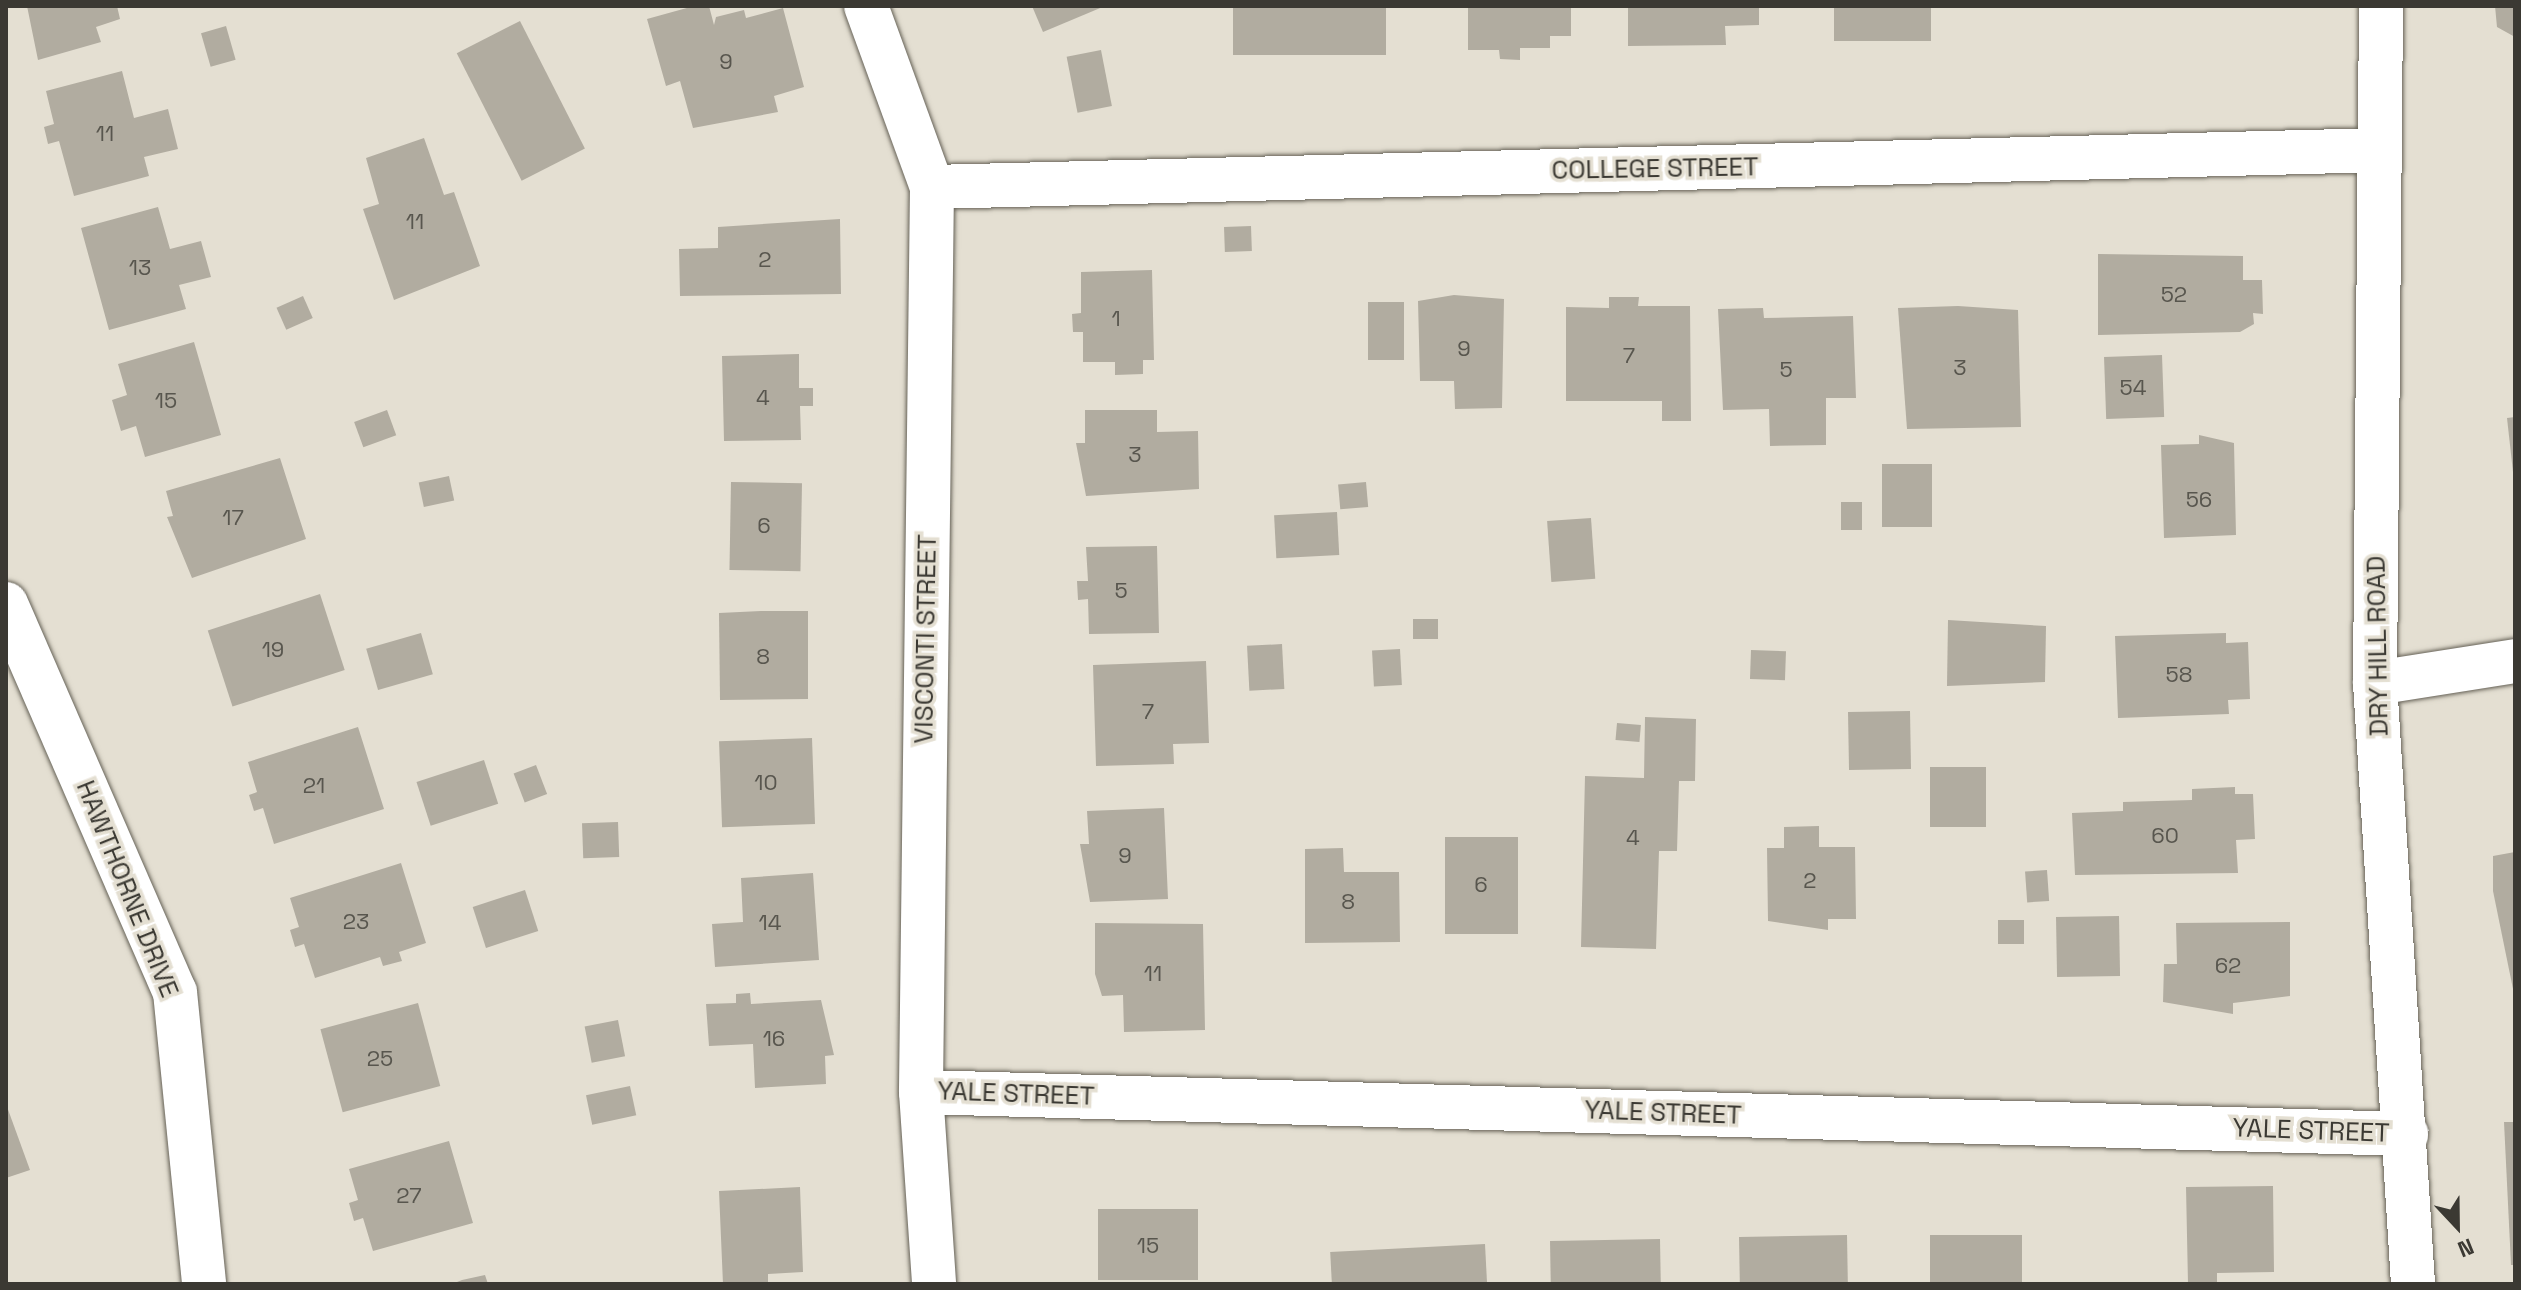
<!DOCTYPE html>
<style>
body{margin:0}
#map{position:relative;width:2521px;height:1290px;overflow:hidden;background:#e4dfd2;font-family:"Space Grotesk",sans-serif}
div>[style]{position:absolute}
.building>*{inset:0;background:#b1aca0;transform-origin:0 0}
.roads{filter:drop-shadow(0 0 2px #666257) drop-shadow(0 0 2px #666257)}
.minor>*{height:44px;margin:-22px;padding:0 22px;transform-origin:22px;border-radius:22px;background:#fff}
span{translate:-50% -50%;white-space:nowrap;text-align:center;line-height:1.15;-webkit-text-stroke:7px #e4dfd2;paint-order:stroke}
.number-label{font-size:22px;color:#58564e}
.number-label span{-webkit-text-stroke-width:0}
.street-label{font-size:26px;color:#3b3933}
.frame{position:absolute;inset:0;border:8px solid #3b3933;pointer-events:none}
.north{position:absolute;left:2417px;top:1186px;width:80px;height:80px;-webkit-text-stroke:6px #e4dfd2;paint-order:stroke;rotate:158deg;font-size:22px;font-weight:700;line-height:32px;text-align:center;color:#3b3933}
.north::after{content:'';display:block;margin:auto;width:28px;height:36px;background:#3b3933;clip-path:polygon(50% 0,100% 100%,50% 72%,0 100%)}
</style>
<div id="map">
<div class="building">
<i style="clip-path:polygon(27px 6px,117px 6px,120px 19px,96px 27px,101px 42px,38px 60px)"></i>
<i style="clip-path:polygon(694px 6px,709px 6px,714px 25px,716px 17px,744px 10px,746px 18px,783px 8px,804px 87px,774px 96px,778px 112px,693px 128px,680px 81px,666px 86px,647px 19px)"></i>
<i style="clip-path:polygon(1032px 6px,1105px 6px,1043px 32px)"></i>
<i style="left:1233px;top:6px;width:153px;height:49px"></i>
<i style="clip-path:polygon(1468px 6px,1571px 6px,1571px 36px,1550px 36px,1550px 48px,1520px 48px,1520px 60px,1500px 59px,1499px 50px,1468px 50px)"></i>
<i style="clip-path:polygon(1628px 6px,1759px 6px,1759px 25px,1725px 26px,1726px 45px,1628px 46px)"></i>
<i style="left:1834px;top:6px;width:97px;height:35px"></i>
<i style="clip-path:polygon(2495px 6px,2515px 6px,2515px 37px,2497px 27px)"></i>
<i style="left:520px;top:21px;width:143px;height:71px;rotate:63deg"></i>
<i style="left:226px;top:26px;width:35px;height:26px;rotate:74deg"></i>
<i style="left:1101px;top:50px;width:57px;height:35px;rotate:79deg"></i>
<i style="clip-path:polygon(122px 71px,134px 118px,168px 109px,178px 149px,144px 157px,149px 176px,74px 196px,59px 141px,48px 144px,44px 127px,54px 124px,46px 91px)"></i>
<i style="clip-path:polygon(424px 138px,444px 195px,454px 192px,480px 266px,394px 300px,363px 209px,379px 204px,366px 158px)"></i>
<i style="clip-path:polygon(158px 207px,170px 249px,201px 241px,211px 277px,179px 285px,186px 309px,109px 330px,81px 228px)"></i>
<i style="clip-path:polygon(840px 219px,841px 294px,680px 296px,679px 249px,718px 248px,718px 227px)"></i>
<i style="left:1251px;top:226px;width:25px;height:27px;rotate:88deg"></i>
<i style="clip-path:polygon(2098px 254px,2243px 256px,2243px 280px,2262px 280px,2263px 314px,2253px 313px,2254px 324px,2240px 332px,2098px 335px)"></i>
<i style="clip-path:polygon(1152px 270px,1154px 360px,1143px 360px,1143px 374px,1115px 375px,1115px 362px,1083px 362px,1083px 332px,1073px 332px,1072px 314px,1081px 313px,1081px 272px)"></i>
<i style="clip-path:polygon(1454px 295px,1504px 299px,1502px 408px,1455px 409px,1454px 381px,1420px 381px,1418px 301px)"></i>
<i style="left:303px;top:296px;width:24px;height:29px;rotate:66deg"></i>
<i style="clip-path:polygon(1609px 297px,1639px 297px,1638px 306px,1690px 306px,1691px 421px,1662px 421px,1662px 401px,1566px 401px,1566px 307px,1609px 308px)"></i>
<i style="left:1368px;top:302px;width:36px;height:58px"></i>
<i style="clip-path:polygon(1958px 306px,2018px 310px,2021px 427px,1907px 429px,1898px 308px)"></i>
<i style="clip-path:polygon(1763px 308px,1764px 318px,1853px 316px,1856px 398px,1826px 398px,1826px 445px,1770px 446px,1769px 409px,1723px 410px,1718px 309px)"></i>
<i style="clip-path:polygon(194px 342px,221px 435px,145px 457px,136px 426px,121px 431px,112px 400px,127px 395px,118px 364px)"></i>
<i style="clip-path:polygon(799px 354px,799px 388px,813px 388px,813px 406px,800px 406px,801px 440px,724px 441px,722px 356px)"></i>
<i style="left:2162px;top:355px;width:62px;height:58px;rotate:88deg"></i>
<i style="left:387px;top:410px;width:27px;height:35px;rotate:70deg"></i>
<i style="clip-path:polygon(1085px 410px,1157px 410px,1157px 432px,1198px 431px,1199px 489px,1086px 496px,1076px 443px,1085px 443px)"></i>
<i style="clip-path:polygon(2515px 417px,2515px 472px,2513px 472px,2507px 418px)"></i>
<i style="clip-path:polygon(2199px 435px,2234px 443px,2236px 535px,2164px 538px,2161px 445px,2199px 444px)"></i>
<i style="clip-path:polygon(280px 458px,306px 539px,192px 578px,167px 517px,173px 516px,166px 491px)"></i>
<i style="left:1882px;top:464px;width:50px;height:63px"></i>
<i style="left:449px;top:476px;width:25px;height:31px;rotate:78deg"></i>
<i style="left:731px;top:482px;width:71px;height:88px;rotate:1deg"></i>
<i style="left:1366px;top:482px;width:25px;height:28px;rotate:85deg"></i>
<i style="left:1841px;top:502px;width:21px;height:28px"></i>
<i style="left:1337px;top:512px;width:43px;height:63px;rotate:87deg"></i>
<i style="left:1591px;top:518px;width:61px;height:44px;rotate:86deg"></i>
<i style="clip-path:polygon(1157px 546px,1159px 633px,1089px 634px,1088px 599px,1078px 600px,1077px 581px,1088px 581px,1086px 547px)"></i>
<i style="left:320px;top:594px;width:80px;height:118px;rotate:72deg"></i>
<i style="clip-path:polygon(761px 611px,808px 611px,808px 699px,720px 700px,719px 613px)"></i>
<i style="left:1413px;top:619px;width:25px;height:20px"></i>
<i style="clip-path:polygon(1948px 620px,2046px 626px,2045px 682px,1947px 686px)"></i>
<i style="left:421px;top:633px;width:43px;height:57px;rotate:74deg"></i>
<i style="clip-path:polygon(2226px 633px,2226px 643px,2248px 642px,2250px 699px,2228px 700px,2229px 714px,2118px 718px,2115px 636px)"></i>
<i style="left:1282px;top:644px;width:45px;height:35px;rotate:87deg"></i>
<i style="left:1400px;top:649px;width:36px;height:28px;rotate:87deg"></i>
<i style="left:1751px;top:650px;width:35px;height:29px;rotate:2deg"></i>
<i style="clip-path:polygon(1206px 661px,1209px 743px,1173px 744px,1174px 764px,1096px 766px,1093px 665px)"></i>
<i style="left:1910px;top:711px;width:58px;height:62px;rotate:89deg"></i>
<i style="clip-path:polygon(1645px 717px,1696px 719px,1695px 781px,1679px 781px,1677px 851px,1659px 851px,1656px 949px,1581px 947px,1585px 776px,1644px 778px)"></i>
<i style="left:1617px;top:723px;width:24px;height:17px;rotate:5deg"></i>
<i style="clip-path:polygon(358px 727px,384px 809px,274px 844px,263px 808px,254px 811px,249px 795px,257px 792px,248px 762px)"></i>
<i style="left:812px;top:738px;width:86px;height:93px;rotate:88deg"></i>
<i style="left:484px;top:760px;width:46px;height:71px;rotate:72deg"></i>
<i style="left:536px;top:765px;width:31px;height:24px;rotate:69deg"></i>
<i style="left:1930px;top:767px;width:56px;height:60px"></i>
<i style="clip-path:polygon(2235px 787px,2235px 794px,2253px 794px,2255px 839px,2236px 840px,2238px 873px,2075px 875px,2072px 813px,2123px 811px,2123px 802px,2192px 800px,2192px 789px)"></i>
<i style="clip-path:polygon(1164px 808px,1168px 899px,1090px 902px,1080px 844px,1089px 844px,1087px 811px)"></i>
<i style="left:618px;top:822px;width:35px;height:36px;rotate:88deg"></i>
<i style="clip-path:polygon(1819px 826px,1819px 847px,1855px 847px,1856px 919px,1828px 919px,1828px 930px,1768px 921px,1767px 848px,1784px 848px,1784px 827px)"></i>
<i style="left:1445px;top:837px;width:73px;height:97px"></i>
<i style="clip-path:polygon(1343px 848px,1344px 872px,1399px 872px,1400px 942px,1305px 943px,1305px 849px)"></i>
<i style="clip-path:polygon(2515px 852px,2515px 989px,2513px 989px,2493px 891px,2493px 856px)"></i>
<i style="clip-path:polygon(401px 863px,426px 943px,399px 952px,402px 961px,383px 966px,380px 957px,315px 978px,304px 944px,295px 947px,290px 930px,299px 927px,290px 898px)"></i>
<i style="left:2047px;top:870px;width:31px;height:22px;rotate:86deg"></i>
<i style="clip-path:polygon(813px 873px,819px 960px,715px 967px,712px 924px,743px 922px,741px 878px)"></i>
<i style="left:525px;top:890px;width:43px;height:55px;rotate:72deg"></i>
<i style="left:2119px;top:916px;width:60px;height:63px;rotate:89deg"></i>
<i style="left:1998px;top:920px;width:26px;height:24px"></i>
<i style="clip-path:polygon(2290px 922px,2290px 996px,2233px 1003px,2233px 1014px,2163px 1002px,2164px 964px,2177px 964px,2176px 923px)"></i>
<i style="clip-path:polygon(1095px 923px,1203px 924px,1205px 1030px,1124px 1032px,1123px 995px,1102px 996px,1095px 974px)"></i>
<i style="clip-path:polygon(750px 993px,751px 1004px,821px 1000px,834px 1055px,825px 1056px,826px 1084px,755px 1088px,753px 1044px,709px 1046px,706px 1004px,736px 1003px,736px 994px)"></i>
<i style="left:418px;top:1003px;width:86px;height:101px;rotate:75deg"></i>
<i style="left:618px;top:1020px;width:37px;height:34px;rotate:79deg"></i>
<i style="left:630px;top:1086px;width:30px;height:45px;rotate:78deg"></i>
<i style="clip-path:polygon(6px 1104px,30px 1170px,6px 1178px)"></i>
<i style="clip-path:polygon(2504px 1122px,2515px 1122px,2515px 1265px,2511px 1265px)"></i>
<i style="clip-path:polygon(449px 1141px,473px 1223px,373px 1251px,363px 1218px,354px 1221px,349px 1203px,358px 1200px,349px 1169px)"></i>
<i style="clip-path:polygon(2273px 1186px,2274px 1272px,2217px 1273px,2217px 1284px,2188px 1284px,2186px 1187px)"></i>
<i style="clip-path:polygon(800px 1187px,803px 1272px,768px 1274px,768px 1284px,723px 1284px,719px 1191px)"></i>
<i style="left:1198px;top:1209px;width:71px;height:100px;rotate:90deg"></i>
<i style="left:1847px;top:1235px;width:49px;height:108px;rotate:89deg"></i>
<i style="left:1930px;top:1235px;width:92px;height:49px"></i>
<i style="left:1660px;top:1239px;width:45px;height:110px;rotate:89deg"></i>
<i style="left:1485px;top:1244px;width:40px;height:155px;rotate:87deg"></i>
<i style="clip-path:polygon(485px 1275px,488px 1284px,452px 1284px,462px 1280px)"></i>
</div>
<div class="roads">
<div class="minor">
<i style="left:866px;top:6px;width:193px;rotate:70deg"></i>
<i style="left:932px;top:187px;width:905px;rotate:90.7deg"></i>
<i style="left:921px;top:1092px;width:192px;rotate:86.1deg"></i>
<i style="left:2381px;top:6px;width:677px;rotate:90.51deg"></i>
<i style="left:2375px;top:683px;width:602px;rotate:86.38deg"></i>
<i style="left:932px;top:187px;width:1447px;rotate:-1.46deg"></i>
<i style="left:6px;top:604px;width:423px;rotate:66.5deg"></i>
<i style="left:175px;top:992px;width:293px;rotate:84.3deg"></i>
<i style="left:2375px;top:683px;width:142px;rotate:-8.9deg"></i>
<i style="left:921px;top:1092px;width:1486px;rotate:1.62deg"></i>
</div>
</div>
<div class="number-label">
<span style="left:726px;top:62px">9</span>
<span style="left:105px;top:134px">11</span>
<span style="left:415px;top:222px">11</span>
<span style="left:765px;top:260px">2</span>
<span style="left:140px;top:268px">13</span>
<span style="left:2174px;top:295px">52</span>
<span style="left:1116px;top:319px">1</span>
<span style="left:1464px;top:349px">9</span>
<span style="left:1629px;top:356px">7</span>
<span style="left:1960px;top:368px">3</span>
<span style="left:1786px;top:370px">5</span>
<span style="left:2133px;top:388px">54</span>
<span style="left:763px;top:398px">4</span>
<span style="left:166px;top:401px">15</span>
<span style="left:1135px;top:455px">3</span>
<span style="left:2199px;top:500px">56</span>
<span style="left:233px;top:518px">17</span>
<span style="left:764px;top:526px">6</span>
<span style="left:1121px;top:591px">5</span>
<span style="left:273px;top:650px">19</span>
<span style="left:763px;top:657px">8</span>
<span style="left:2179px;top:675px">58</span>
<span style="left:1148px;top:712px">7</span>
<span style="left:766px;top:783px">10</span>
<span style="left:314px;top:786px">21</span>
<span style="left:2165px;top:836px">60</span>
<span style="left:1633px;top:838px">4</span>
<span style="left:1125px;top:856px">9</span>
<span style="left:1810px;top:881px">2</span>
<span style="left:1481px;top:885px">6</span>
<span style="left:1348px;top:902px">8</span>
<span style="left:356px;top:922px">23</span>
<span style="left:770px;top:923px">14</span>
<span style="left:2228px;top:966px">62</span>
<span style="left:1153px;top:974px">11</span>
<span style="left:774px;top:1039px">16</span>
<span style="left:380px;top:1059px">25</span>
<span style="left:409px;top:1196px">27</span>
<span style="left:1148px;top:1246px">15</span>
</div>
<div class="street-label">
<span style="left:1655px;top:169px;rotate:-1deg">COLLEGE STREET</span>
<span style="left:926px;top:639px;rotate:-89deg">VISCONTI STREET</span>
<span style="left:2378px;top:646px;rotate:-91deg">DRY HILL ROAD</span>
<span style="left:127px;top:889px;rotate:68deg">HAWTHORNE DRIVE</span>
<span style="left:1016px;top:1094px;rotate:2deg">YALE STREET</span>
<span style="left:1663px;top:1113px;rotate:2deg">YALE STREET</span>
<span style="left:2311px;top:1131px;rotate:2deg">YALE STREET</span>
</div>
<div class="frame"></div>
<div class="north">N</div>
</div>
